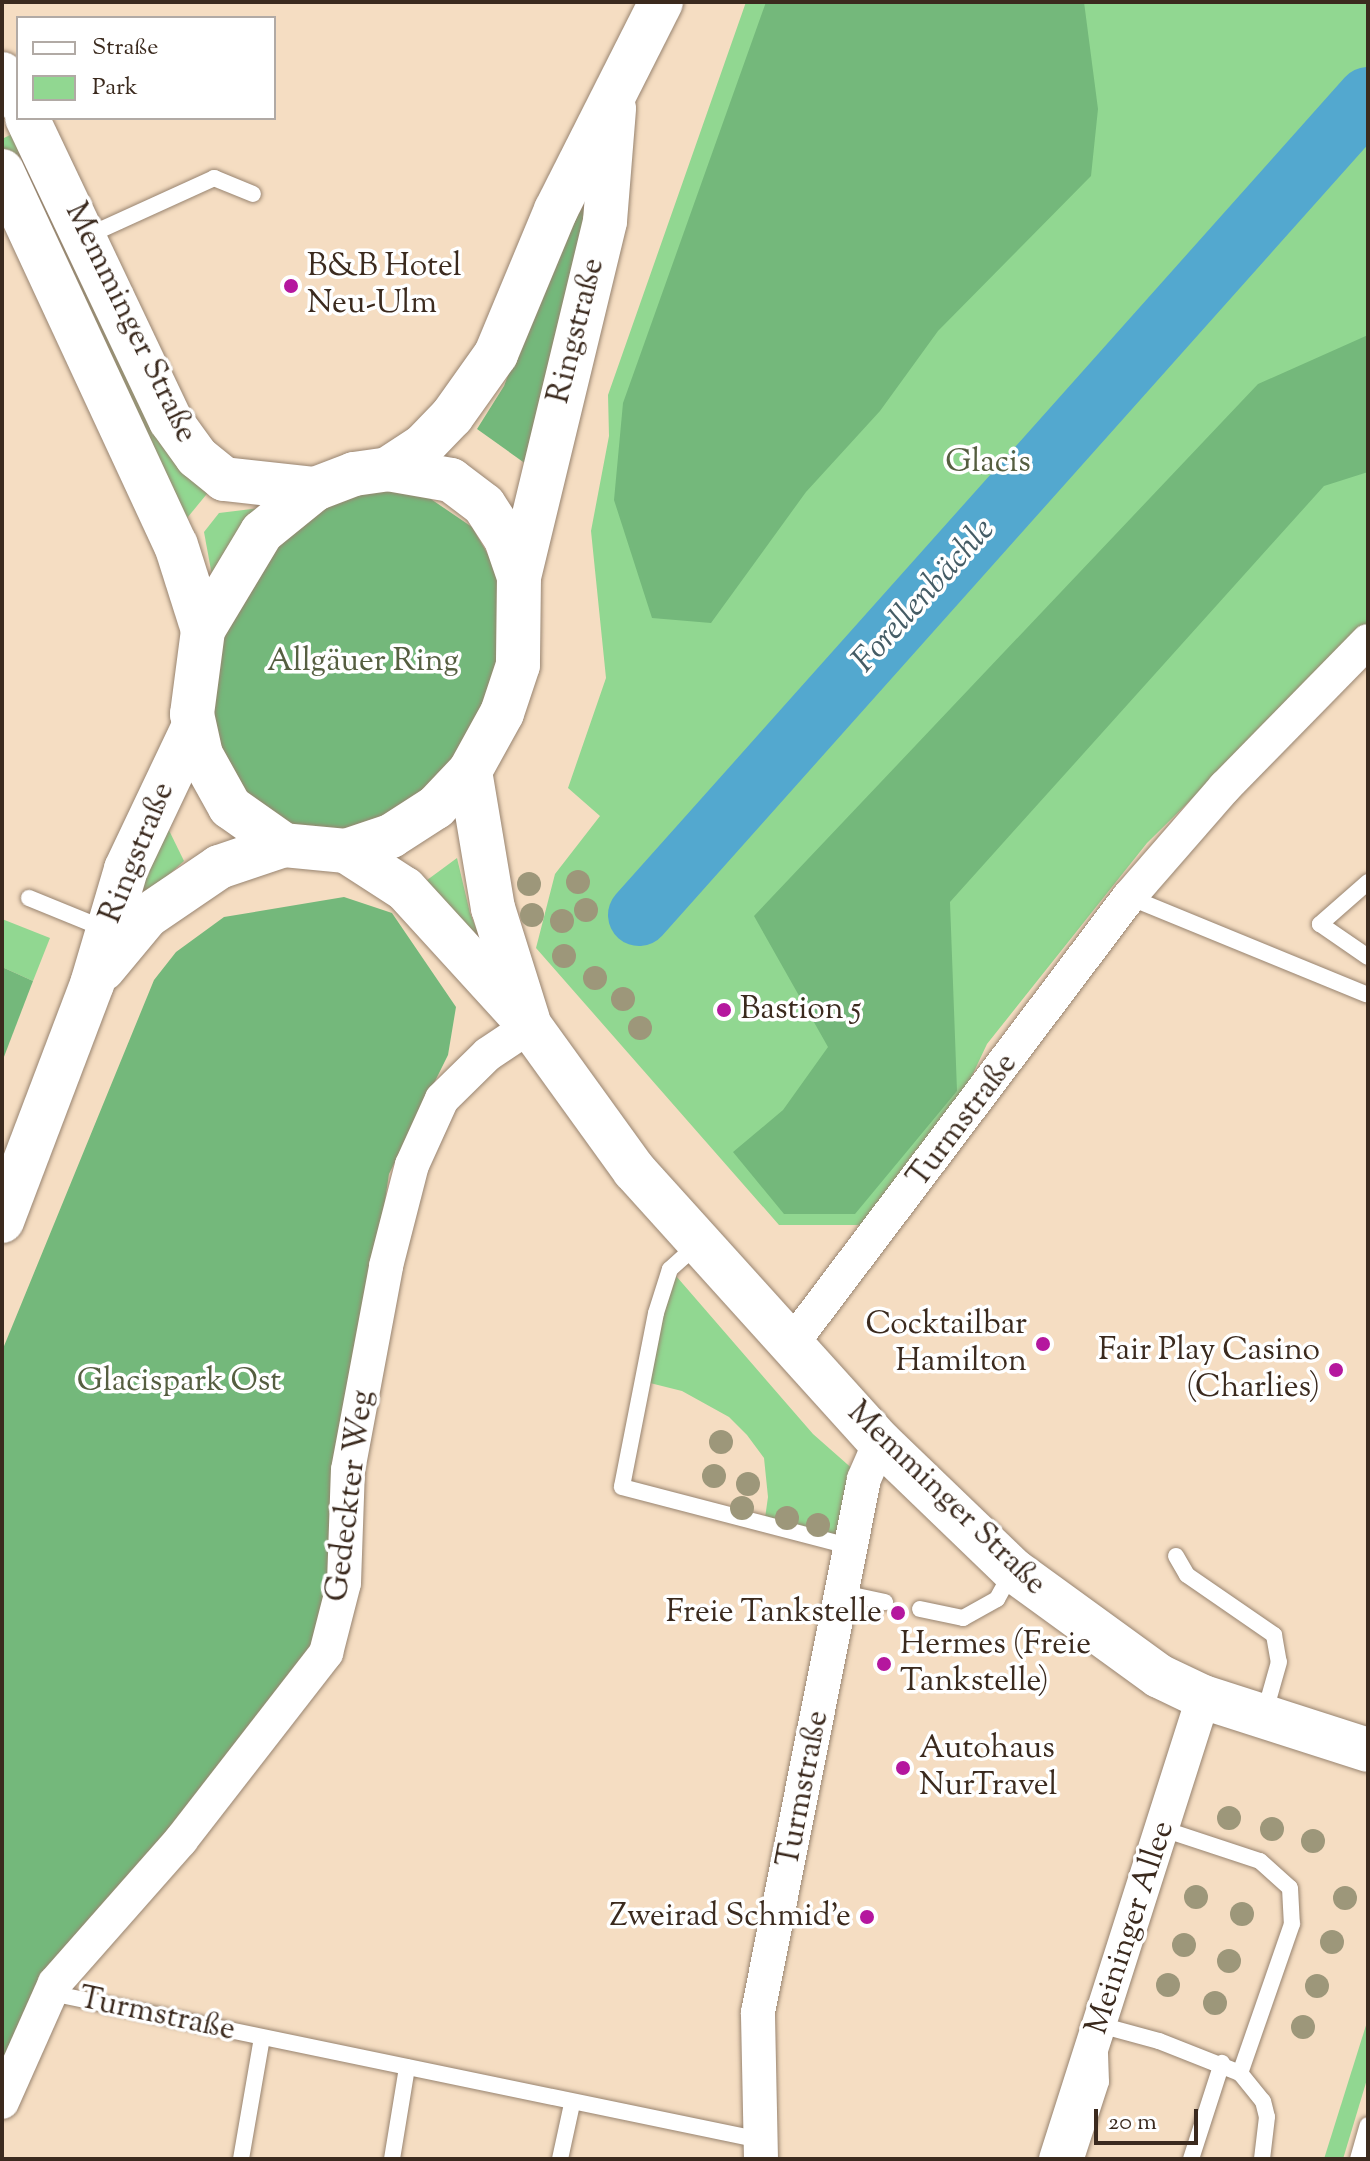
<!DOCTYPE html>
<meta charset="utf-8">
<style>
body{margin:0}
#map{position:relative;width:1370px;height:2161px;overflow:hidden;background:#f5ddc2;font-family:"Sorts Mill Goudy",serif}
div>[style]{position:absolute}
.green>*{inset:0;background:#91d791}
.forest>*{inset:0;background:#74b87b}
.river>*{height:62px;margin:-31px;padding:0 31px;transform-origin:31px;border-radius:31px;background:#53a8cf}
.roads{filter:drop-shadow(0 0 2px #988470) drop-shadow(0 0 2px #988470)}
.lane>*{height:16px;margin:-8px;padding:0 8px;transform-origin:8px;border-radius:8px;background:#fff}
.street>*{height:34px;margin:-17px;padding:0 17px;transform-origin:17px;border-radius:17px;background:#fff}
.secondary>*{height:44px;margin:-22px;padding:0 22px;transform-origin:22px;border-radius:22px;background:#fff}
.trees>*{width:24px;height:24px;margin:-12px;border-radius:50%;background:#9d977a}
.dots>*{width:22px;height:22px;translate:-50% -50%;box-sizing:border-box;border:4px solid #fff;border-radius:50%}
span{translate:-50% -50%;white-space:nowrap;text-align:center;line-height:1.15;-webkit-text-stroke:7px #fff;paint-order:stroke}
.poi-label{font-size:32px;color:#3b2a1e}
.left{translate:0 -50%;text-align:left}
.right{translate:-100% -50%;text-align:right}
.street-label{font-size:32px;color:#3b2a1e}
.park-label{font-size:32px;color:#555e40}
.water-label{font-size:34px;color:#455c65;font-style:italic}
.frame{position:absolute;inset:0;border:4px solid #3b2a1e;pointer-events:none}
.legend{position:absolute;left:16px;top:16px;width:260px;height:104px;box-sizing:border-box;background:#fff;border:2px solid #b1aaa5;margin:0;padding:10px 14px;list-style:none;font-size:24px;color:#3b2a1e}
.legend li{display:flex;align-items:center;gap:16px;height:40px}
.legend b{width:40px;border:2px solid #b1aaa5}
.scale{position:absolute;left:1094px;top:2109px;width:104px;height:36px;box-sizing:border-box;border:4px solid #3b2a1e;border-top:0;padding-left:10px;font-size:24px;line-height:28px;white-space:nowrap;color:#3b2a1e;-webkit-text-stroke:6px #fff;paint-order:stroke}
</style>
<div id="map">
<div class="green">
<i style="clip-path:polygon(746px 2px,1368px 2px,1368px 625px,1147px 843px,987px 1044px,955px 1112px,863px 1225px,779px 1225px,536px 948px,555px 874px,600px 816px,568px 788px,606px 678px,591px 531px,609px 436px,608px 395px)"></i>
<i style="clip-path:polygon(20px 130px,215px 484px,183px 523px,2px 147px,2px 139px)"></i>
<i style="clip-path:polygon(277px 506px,213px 581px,204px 532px,219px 513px)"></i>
<i style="clip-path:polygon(161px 814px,184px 861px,118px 920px)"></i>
<i style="clip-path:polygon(457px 858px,470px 913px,486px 953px,419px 886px)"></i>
<i style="clip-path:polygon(2px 919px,50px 938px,33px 981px,2px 967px)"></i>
<i style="clip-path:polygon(670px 1269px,813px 1434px,864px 1479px,852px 1547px,764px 1525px,768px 1497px,764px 1458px,747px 1435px,729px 1417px,682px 1391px,642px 1381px)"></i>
<i style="clip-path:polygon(1368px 2019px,1368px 2076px,1343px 2159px,1324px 2159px)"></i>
</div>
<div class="forest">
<i style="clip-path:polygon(766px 2px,1084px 2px,1098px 109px,1091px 176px,938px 331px,880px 411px,806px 492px,711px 623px,652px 618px,614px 500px,623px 403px)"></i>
<i style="clip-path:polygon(601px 130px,567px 333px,526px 464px,477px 429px,504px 386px)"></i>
<i style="clip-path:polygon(1368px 335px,1368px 472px,1324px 486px,950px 902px,957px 1091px,855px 1214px,784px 1214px,733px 1152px,783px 1110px,828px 1047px,754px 916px,1258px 384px)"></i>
<i style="clip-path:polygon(358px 487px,422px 493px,472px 527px,500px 575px,506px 622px,486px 733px,406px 820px,316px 841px,240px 800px,212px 741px,218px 648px,247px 580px,294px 521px)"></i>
<i style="clip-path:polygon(344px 897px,392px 913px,456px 1007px,448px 1055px,389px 1174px,318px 1651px,2px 2083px,2px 1351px,154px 980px,176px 952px,224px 917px)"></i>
<i style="clip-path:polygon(2px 967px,33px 981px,2px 1062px)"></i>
</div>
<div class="river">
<i style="left:639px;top:915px;width:1095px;rotate:-48.26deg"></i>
</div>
<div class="roads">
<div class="lane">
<i style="left:87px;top:236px;width:140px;rotate:-24.5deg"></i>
<i style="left:214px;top:178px;width:42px;rotate:22.3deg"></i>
<i style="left:1368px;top:882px;width:64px;rotate:138.8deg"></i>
<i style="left:1320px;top:924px;width:58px;rotate:34.5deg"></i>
<i style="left:1129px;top:897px;width:256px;rotate:22.3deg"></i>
<i style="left:29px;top:898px;width:82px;rotate:22.2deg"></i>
<i style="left:698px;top:1244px;width:38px;rotate:138deg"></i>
<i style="left:670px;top:1269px;width:46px;rotate:107.7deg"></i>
<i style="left:656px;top:1313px;width:177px;rotate:101.1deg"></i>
<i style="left:622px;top:1487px;width:238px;rotate:14.6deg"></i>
<i style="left:1176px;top:1556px;width:22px;rotate:60deg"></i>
<i style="left:1187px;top:1575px;width:106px;rotate:34.6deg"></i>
<i style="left:1274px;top:1635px;width:27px;rotate:80deg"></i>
<i style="left:1279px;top:1662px;width:55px;rotate:105.8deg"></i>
<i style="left:843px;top:1593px;width:43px;rotate:12.1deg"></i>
<i style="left:920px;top:1609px;width:44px;rotate:11.8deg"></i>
<i style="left:963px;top:1618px;width:39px;rotate:-29deg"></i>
<i style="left:997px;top:1599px;width:31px;rotate:-61deg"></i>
<i style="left:1163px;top:1829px;width:102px;rotate:18.3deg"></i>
<i style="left:1260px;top:1861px;width:40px;rotate:42deg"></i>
<i style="left:1290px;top:1888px;width:36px;rotate:87deg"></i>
<i style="left:1292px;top:1924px;width:158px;rotate:109.2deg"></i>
<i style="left:51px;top:1993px;width:724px;rotate:11.71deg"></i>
<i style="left:1100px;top:2025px;width:61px;rotate:15.2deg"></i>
<i style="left:1159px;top:2041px;width:87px;rotate:21.6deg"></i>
<i style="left:1240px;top:2073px;width:36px;rotate:51deg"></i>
<i style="left:1263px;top:2101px;width:16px;rotate:76deg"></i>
<i style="left:1267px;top:2117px;width:42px;rotate:96.8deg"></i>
<i style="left:241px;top:2159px;width:123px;rotate:-80.2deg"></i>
<i style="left:392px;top:2159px;width:93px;rotate:-80.7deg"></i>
<i style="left:560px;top:2159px;width:56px;rotate:-77.7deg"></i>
<i style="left:1076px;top:2159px;width:81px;rotate:-72deg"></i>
<i style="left:1101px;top:2082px;width:30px;rotate:-92deg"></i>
<i style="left:1191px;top:2159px;width:101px;rotate:-72.1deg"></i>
<i style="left:1358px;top:2159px;width:35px;rotate:-74deg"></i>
</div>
<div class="street">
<i style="left:793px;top:1342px;width:558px;rotate:-52.95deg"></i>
<i style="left:1129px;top:897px;width:146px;rotate:-48.9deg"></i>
<i style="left:1225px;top:787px;width:204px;rotate:-45.6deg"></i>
<i style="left:2px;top:2102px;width:130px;rotate:-66deg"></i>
<i style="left:55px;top:1983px;width:191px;rotate:-48.6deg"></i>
<i style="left:181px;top:1840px;width:237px;rotate:-52.2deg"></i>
<i style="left:326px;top:1653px;width:72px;rotate:-75.6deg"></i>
<i style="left:344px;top:1583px;width:113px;rotate:-88deg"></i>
<i style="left:348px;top:1470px;width:208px;rotate:-79.4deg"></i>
<i style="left:386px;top:1266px;width:104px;rotate:-75.6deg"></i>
<i style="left:412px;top:1165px;width:72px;rotate:-65.6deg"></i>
<i style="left:442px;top:1099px;width:64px;rotate:-44.4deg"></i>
<i style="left:488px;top:1054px;width:50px;rotate:-33.7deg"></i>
<i style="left:761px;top:2159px;width:147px;rotate:-91.2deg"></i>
<i style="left:758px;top:2012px;width:543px;rotate:-78.75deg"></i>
<i style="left:864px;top:1479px;width:40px;rotate:-66.6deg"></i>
<i style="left:1056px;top:2159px;width:485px;rotate:-72.3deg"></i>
</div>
<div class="secondary">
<i style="left:2px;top:74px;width:31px;rotate:58deg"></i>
<i style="left:27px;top:118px;width:335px;rotate:64.6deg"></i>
<i style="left:171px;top:421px;width:44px;rotate:54.2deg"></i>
<i style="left:197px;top:457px;width:35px;rotate:39deg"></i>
<i style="left:224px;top:479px;width:92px;rotate:6.3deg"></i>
<i style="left:2px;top:171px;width:412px;rotate:65.1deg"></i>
<i style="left:176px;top:545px;width:89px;rotate:72.4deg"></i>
<i style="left:388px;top:469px;width:64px;rotate:9.9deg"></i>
<i style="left:451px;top:480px;width:41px;rotate:37.1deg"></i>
<i style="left:484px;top:505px;width:40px;rotate:57.1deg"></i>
<i style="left:506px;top:539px;width:40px;rotate:71.1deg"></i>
<i style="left:519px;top:577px;width:88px;rotate:90.7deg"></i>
<i style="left:518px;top:665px;width:51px;rotate:108.4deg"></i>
<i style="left:502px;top:713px;width:66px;rotate:118.9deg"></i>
<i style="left:470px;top:771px;width:50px;rotate:133.4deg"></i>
<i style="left:436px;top:807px;width:54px;rotate:147.2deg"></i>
<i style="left:391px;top:836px;width:47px;rotate:161.6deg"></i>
<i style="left:346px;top:851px;width:62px;rotate:-174.5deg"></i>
<i style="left:284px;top:845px;width:66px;rotate:-144.9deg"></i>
<i style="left:230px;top:807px;width:60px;rotate:-119.1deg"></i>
<i style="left:201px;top:755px;width:42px;rotate:-102.4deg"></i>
<i style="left:192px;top:714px;width:85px;rotate:-82.5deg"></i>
<i style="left:203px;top:630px;width:114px;rotate:-59deg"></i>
<i style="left:262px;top:532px;width:68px;rotate:-39.1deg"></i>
<i style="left:315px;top:489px;width:42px;rotate:-21deg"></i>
<i style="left:354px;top:474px;width:34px;rotate:-8deg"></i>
<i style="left:388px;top:469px;width:42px;rotate:-33.3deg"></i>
<i style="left:423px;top:446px;width:42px;rotate:-46deg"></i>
<i style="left:452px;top:416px;width:76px;rotate:-54.6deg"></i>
<i style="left:496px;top:354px;width:156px;rotate:-67.4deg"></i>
<i style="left:556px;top:210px;width:233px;rotate:-63.2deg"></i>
<i style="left:519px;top:577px;width:366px;rotate:-76.4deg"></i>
<i style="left:605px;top:221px;width:113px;rotate:-85.4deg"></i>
<i style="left:470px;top:771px;width:139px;rotate:80.5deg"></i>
<i style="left:493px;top:908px;width:117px;rotate:72.6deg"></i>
<i style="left:346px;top:851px;width:70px;rotate:32.8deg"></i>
<i style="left:405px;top:889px;width:185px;rotate:47.6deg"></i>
<i style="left:530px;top:1026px;width:178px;rotate:54.2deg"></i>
<i style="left:634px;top:1170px;width:367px;rotate:47.9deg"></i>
<i style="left:880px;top:1442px;width:185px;rotate:43.9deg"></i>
<i style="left:1013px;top:1570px;width:180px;rotate:36deg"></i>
<i style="left:1159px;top:1676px;width:49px;rotate:25.5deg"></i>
<i style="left:1203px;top:1697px;width:173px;rotate:17.8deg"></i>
<i style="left:103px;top:969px;width:69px;rotate:-50.3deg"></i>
<i style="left:147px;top:916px;width:87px;rotate:-34.2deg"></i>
<i style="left:219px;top:867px;width:69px;rotate:-18.7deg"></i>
<i style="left:2px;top:1221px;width:254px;rotate:-69.2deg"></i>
<i style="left:92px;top:984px;width:120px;rotate:-73.5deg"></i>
<i style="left:126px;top:869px;width:158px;rotate:-64.6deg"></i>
</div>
</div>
<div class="trees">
<i style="left:578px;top:882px"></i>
<i style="left:529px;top:884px"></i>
<i style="left:586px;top:910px"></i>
<i style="left:532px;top:915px"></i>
<i style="left:562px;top:921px"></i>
<i style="left:564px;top:956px"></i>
<i style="left:595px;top:978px"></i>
<i style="left:623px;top:999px"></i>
<i style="left:640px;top:1028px"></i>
<i style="left:721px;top:1442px"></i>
<i style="left:714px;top:1476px"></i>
<i style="left:748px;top:1484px"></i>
<i style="left:742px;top:1508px"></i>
<i style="left:787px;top:1518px"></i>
<i style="left:818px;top:1525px"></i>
<i style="left:1229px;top:1818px"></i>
<i style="left:1272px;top:1829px"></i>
<i style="left:1313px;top:1841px"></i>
<i style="left:1196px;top:1897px"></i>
<i style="left:1345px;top:1898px"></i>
<i style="left:1242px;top:1914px"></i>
<i style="left:1332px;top:1942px"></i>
<i style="left:1184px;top:1945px"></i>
<i style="left:1229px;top:1961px"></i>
<i style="left:1168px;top:1985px"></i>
<i style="left:1317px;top:1986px"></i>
<i style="left:1215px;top:2003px"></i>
<i style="left:1303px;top:2027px"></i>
</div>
<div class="dots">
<i style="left:291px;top:286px;background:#b5179e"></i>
<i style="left:724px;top:1010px;background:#b5179e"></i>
<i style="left:1043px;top:1344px;background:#b5179e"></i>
<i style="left:1336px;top:1370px;background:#b5179e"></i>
<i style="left:898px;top:1613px;background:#b5179e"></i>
<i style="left:884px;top:1664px;background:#b5179e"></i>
<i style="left:903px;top:1768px;background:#b5179e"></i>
<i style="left:867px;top:1917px;background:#b5179e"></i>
</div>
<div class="poi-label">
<span class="left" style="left:307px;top:286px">B&amp;B Hotel<br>Neu-Ulm</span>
<span class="left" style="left:740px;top:1010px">Bastion 5</span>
<span class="right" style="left:1027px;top:1344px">Cocktailbar<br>Hamilton</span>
<span class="right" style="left:1320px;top:1370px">Fair Play Casino<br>(Charlies)</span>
<span class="right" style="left:882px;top:1613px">Freie Tankstelle</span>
<span class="left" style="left:900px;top:1664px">Hermes (Freie<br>Tankstelle)</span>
<span class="left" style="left:919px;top:1768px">Autohaus<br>NurTravel</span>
<span class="right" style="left:851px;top:1917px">Zweirad Schmid'e</span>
</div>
<div class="street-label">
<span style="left:130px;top:323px;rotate:64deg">Memminger Straße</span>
<span style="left:577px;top:331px;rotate:-76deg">Ringstraße</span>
<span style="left:138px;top:853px;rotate:-68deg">Ringstraße</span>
<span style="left:963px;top:1121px;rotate:-53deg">Turmstraße</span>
<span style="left:351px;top:1496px;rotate:-83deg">Gedeckter Weg</span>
<span style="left:946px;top:1499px;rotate:44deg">Memminger Straße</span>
<span style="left:804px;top:1789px;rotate:-79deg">Turmstraße</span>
<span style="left:1131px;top:1928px;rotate:-72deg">Meininger Allee</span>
<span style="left:157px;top:2015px;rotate:12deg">Turmstraße</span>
</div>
<div class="park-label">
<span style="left:988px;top:463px">Glacis</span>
<span style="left:363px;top:662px">Allgäuer Ring</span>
<span style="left:179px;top:1382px">Glacispark Ost</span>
</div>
<div class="water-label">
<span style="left:924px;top:596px;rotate:-48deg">Forellenbächle</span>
</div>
<div class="frame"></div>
<ul class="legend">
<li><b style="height:10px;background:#fff"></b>Straße</li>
<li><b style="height:22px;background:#91d791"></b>Park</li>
</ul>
<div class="scale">20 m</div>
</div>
